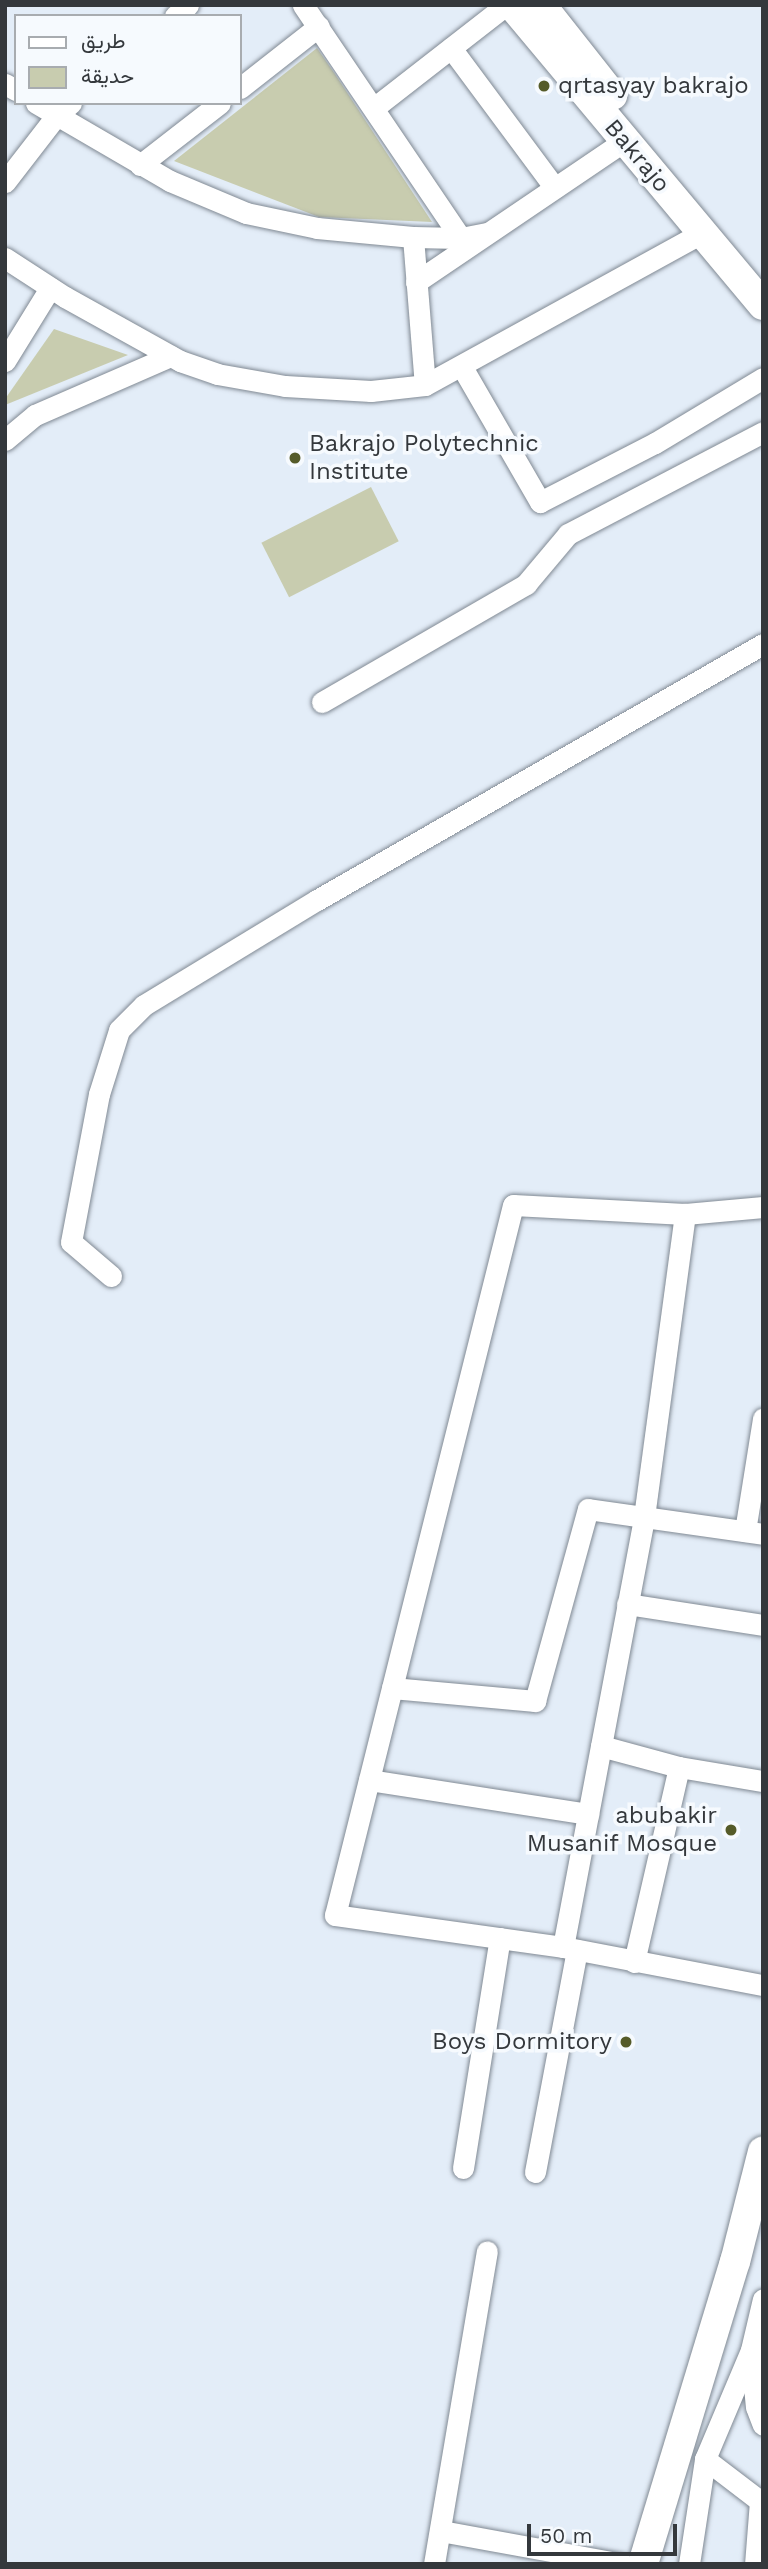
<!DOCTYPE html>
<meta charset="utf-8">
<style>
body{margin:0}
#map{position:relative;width:768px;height:2569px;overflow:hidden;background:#e3edf8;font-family:"Work Sans",Vazirmatn,sans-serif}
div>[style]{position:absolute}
.green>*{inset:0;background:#c8ccaf;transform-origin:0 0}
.roads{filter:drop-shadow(0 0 2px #808993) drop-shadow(0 0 2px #808993)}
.street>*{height:21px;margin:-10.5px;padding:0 10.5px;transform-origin:10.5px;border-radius:10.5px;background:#fff}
.secondary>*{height:30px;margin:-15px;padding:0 15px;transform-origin:15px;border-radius:15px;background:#fff}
.dots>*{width:19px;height:19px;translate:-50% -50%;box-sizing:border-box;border:4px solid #f6fafe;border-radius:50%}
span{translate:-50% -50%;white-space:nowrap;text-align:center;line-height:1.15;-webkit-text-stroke:7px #f6fafe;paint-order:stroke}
.poi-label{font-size:24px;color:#34383c}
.left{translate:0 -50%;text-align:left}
.right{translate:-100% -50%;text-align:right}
.street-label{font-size:24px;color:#34383c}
.frame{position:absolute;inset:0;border:7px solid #34383c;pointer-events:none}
.legend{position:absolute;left:14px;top:14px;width:228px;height:91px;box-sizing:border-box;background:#f6fafe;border:2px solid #a8acb0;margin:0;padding:9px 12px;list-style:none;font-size:21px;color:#34383c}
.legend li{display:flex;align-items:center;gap:14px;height:35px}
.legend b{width:35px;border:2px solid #a8acb0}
.scale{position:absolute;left:527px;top:2524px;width:150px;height:32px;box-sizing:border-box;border:4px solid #34383c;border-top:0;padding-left:9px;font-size:21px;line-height:24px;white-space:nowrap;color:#34383c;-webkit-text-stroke:5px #f6fafe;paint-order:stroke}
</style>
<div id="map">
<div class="green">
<i style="clip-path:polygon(317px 48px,335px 74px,432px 222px,319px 217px,174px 161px)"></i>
<i style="clip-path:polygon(54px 329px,128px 355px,5px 405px,5px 399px)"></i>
<i style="left:371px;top:487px;width:61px;height:123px;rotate:63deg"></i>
</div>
<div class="roads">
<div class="street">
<i style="left:303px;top:5px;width:282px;rotate:55.9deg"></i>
<i style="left:175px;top:16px;width:17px;rotate:-40deg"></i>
<i style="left:451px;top:48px;width:174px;rotate:53.4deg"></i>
<i style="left:5px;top:84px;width:13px;rotate:29deg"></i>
<i style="left:240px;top:88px;width:100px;rotate:-38.1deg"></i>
<i style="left:36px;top:103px;width:155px;rotate:30.2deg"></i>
<i style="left:170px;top:181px;width:82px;rotate:22.8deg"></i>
<i style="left:246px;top:213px;width:73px;rotate:11.9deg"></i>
<i style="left:317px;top:228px;width:96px;rotate:5.4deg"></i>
<i style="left:413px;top:237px;width:48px;rotate:1.2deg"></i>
<i style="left:461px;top:238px;width:26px;rotate:-11deg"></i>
<i style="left:375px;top:107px;width:166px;rotate:-37.9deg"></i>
<i style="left:140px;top:165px;width:101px;rotate:-37.8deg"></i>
<i style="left:5px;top:182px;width:83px;rotate:-52.3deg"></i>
<i style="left:56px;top:116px;width:20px;rotate:-41deg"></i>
<i style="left:413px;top:237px;width:148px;rotate:85.4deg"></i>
<i style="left:5px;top:258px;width:72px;rotate:33deg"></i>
<i style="left:65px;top:297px;width:132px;rotate:29.1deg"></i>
<i style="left:180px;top:361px;width:39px;rotate:19deg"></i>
<i style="left:217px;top:374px;width:69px;rotate:10deg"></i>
<i style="left:285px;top:386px;width:86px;rotate:3.3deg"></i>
<i style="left:371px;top:391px;width:54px;rotate:-6.3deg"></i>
<i style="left:425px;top:385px;width:316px;rotate:-28.8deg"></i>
<i style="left:416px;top:282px;width:251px;rotate:-34.1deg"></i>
<i style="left:5px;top:361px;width:86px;rotate:-58.3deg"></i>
<i style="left:462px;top:367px;width:156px;rotate:60deg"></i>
<i style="left:540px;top:502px;width:129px;rotate:-27.2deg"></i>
<i style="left:655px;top:443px;width:126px;rotate:-31deg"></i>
<i style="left:5px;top:440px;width:39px;rotate:-40deg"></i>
<i style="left:35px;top:415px;width:148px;rotate:-23.5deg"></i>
<i style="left:322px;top:702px;width:236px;rotate:-30deg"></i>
<i style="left:526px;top:584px;width:65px;rotate:-50deg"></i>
<i style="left:568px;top:534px;width:220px;rotate:-27.6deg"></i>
<i style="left:763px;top:1207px;width:78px;rotate:174.9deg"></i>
<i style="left:685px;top:1214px;width:172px;rotate:-177deg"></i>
<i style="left:513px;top:1205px;width:732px;rotate:104.07deg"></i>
<i style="left:335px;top:1915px;width:230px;rotate:8deg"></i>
<i style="left:563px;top:1947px;width:204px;rotate:10.8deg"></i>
<i style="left:111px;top:1276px;width:52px;rotate:-139.6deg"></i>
<i style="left:71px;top:1242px;width:151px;rotate:-79.3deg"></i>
<i style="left:99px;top:1094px;width:67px;rotate:-72.6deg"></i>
<i style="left:119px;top:1030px;width:35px;rotate:-45deg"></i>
<i style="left:144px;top:1005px;width:202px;rotate:-31.3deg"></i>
<i style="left:317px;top:900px;width:514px;rotate:-29.86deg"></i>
<i style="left:745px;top:1531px;width:114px;rotate:-80.9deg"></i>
<i style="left:627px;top:1604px;width:138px;rotate:8.8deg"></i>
<i style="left:392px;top:1688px;width:144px;rotate:5.2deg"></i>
<i style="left:535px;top:1701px;width:199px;rotate:-74.6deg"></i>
<i style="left:588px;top:1509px;width:177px;rotate:8.1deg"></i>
<i style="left:601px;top:1746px;width:81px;rotate:15.1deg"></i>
<i style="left:679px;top:1767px;width:85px;rotate:9.5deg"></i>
<i style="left:369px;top:1780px;width:222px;rotate:8.8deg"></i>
<i style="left:563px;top:1947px;width:438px;rotate:-79.3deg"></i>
<i style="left:644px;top:1517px;width:306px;rotate:-82.3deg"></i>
<i style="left:634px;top:1962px;width:200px;rotate:-77deg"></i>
<i style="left:463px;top:2168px;width:233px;rotate:-80.9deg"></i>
<i style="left:535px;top:2172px;width:226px;rotate:-79.3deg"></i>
<i style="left:751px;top:2356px;width:51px;rotate:84.4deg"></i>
<i style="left:756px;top:2407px;width:19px;rotate:69deg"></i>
<i style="left:705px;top:2459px;width:69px;rotate:37.4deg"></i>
<i style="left:760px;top:2501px;width:63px;rotate:94.5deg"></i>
<i style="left:441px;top:2531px;width:185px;rotate:10.3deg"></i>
<i style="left:434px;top:2564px;width:317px;rotate:-80.4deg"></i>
<i style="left:689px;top:2564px;width:106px;rotate:-81.3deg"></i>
<i style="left:705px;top:2459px;width:118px;rotate:-67.1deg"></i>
<i style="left:751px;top:2350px;width:52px;rotate:-76.8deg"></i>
</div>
<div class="secondary">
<i style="left:512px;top:5px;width:391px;rotate:50.1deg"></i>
<i style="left:541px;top:5px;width:115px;rotate:51.7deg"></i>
<i style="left:643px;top:2564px;width:316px;rotate:-73.1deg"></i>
<i style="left:735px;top:2262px;width:114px;rotate:-75.8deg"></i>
</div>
</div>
<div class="dots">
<i style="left:544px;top:86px;background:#555b29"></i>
<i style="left:295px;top:458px;background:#555b29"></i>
<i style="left:731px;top:1830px;background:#555b29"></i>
<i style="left:626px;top:2042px;background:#555b29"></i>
</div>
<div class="poi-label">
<span class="left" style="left:558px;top:86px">qrtasyay bakrajo</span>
<span class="left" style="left:309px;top:458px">Bakrajo Polytechnic<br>Institute</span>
<span class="right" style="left:717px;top:1830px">abubakir<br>Musanif Mosque</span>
<span class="right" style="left:612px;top:2042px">Boys Dormitory</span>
</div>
<div class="street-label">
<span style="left:637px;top:156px;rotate:50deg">Bakrajo</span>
</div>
<div class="frame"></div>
<ul class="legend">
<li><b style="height:9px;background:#fff"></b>طريق</li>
<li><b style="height:19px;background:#c8ccaf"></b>حديقة</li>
</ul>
<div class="scale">50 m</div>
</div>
